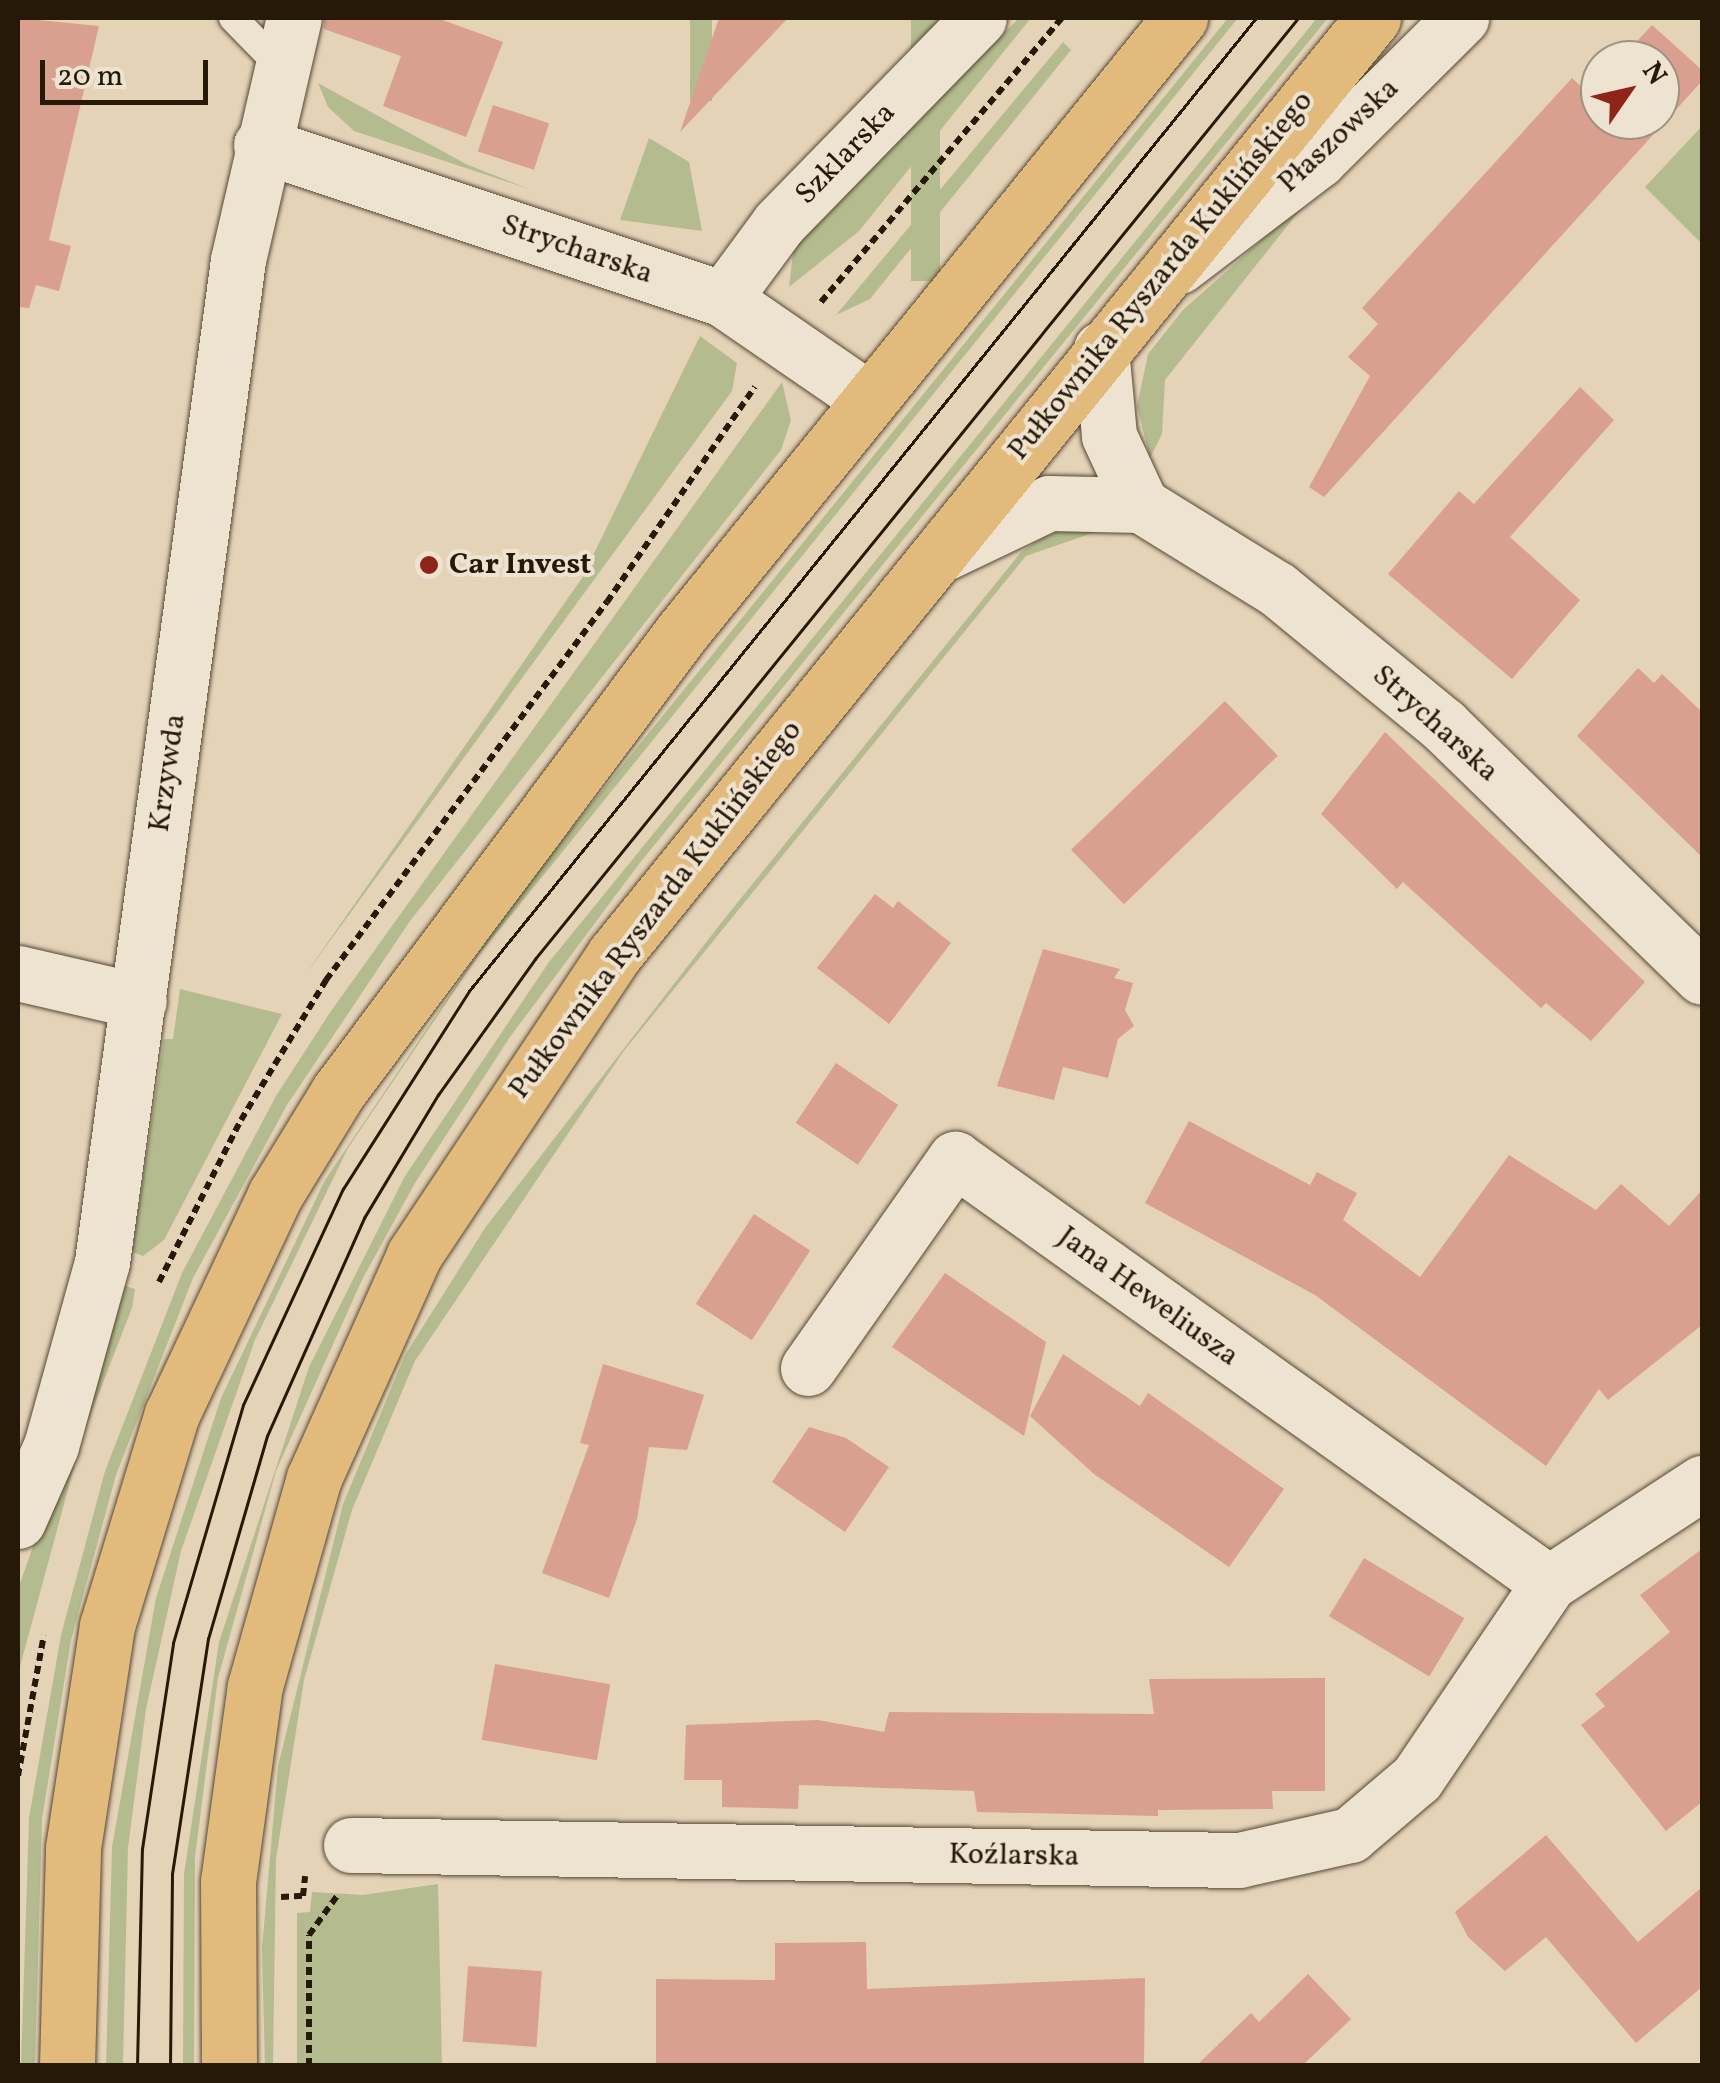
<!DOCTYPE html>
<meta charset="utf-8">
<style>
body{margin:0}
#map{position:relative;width:1720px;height:2083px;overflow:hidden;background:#e5d3b8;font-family:Vollkorn,serif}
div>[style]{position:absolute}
.green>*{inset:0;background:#b4bc8f;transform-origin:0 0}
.building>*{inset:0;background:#d9a08f;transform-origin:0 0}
.path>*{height:6px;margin-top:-3px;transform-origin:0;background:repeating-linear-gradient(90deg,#271907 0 8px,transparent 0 13px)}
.roads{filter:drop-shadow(0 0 2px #564833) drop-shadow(0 0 2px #564833)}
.lane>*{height:28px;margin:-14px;padding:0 14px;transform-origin:14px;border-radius:14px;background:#eee2d1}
.street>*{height:55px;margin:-27.5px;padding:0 27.5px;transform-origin:27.5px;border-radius:27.5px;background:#eee2d1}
.primary>*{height:55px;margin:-27.5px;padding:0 27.5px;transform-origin:27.5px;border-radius:27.5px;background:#e2ba7c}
.tram>*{height:2.5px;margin:-1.25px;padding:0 1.25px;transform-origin:1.25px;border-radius:1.25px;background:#271907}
.dots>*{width:28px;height:28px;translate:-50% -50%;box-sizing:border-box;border:5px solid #eee2d1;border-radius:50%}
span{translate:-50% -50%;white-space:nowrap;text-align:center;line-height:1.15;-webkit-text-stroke:8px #eee2d1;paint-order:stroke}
.street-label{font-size:30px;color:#271907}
.poi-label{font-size:30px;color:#271907;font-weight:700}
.left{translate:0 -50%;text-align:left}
.frame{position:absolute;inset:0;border:20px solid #271907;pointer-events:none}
.north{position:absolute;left:1580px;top:40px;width:100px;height:100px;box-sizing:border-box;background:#eee2d1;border:2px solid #9e9280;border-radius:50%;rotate:56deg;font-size:28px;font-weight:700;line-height:40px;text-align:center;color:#271907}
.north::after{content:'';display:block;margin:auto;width:35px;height:45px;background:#8f2418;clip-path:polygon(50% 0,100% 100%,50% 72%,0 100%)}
.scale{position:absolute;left:40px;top:60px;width:168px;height:45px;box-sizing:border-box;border:5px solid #271907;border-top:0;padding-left:12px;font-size:30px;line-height:35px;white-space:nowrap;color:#271907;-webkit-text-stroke:8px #eee2d1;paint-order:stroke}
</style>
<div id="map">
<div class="green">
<i style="left:690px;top:18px;width:22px;height:83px"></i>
<i style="left:911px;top:18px;width:29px;height:263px"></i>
<i style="clip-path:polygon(1019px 18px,1031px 18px,859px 231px,789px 287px,794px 244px)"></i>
<i style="clip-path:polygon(1228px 18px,1238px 18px,478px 956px,348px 1148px,255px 1340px,181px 1551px,146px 1709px,128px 1848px,123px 2065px,106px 2066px,112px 1847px,156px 1598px,221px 1398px,325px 1180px,515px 898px)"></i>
<i style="clip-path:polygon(1317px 18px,1328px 18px,639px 864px,510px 1037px,415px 1183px,362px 1280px,276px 1471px,218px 1678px,195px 1857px,194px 2065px,183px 2065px,184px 1874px,219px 1642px,309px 1367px,405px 1176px,549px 962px)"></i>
<i style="clip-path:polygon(1063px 42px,1071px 50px,870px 299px,836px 315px)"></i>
<i style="clip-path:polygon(318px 83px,466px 164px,529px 189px,354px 131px,328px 107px)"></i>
<i style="clip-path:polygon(1702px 126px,1702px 244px,1645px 187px)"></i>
<i style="clip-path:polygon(649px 138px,689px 162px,702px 231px,620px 220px)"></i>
<i style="clip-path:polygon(1311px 196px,1165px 380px,1162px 434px,1150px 458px,1137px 406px,1148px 354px,1183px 310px)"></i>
<i style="clip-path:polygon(700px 336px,737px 363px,732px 391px,305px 975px,582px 578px)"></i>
<i style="clip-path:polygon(782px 382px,791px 420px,781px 450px,410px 921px,287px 1105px,193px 1278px,116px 1475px,71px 1640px,42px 1819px,35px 2065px,21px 2065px,29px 1818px,61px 1635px,105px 1471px,182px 1273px,276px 1096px,331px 1011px)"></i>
<i style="clip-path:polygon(1104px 529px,1026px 556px,623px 1052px,415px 1361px,352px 1510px,304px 1680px,276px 1859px,273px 2065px,265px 2066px,262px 1948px,278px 1766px,343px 1504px,405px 1355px,485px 1228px,721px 923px,1021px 552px,1054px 530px)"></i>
<i style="clip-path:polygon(180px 989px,282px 1014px,164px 1240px,143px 1256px,132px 1252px,164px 1039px,173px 1039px)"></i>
<i style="clip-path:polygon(125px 1286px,135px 1289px,132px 1308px,83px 1434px,18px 1674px,18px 1589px)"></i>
<i style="clip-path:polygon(438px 1884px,442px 2065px,297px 2065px,297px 1913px,310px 1912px,312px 1892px,363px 1895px)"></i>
</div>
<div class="building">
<i style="clip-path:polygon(18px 18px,99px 26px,49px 240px,71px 246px,59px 291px,36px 285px,29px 308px,18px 307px)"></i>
<i style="clip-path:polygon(324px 18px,437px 18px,503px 42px,466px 137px,383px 106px,401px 56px,324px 29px)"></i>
<i style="clip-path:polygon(719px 18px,788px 18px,680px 132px)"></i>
<i style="clip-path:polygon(1652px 25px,1702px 70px,1702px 81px,1324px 497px,1309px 487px,1370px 376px,1348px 357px,1378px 324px,1362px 308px,1572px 78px,1589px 94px,1600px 82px,1600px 120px,1660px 120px,1660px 60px,1620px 60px)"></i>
<i style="left:493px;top:105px;width:59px;height:49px;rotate:18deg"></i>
<i style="clip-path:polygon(1580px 387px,1614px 420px,1510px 537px,1580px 600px,1512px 679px,1388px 574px,1459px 491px,1474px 504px)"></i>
<i style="clip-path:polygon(1638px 668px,1654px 683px,1662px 674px,1702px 712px,1702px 857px,1577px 736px)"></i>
<i style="left:1225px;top:701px;width:76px;height:214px;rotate:46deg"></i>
<i style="clip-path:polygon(1385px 732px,1645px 982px,1591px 1041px,1546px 1003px,1541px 1008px,1403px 882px,1397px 889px,1321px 814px)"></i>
<i style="clip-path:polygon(875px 894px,893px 908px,898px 901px,951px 943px,889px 1024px,817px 968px)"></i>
<i style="clip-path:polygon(1043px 949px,1120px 969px,1114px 978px,1133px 983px,1125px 1010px,1134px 1026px,1118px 1039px,1108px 1078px,1063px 1067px,1054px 1100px,997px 1086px)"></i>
<i style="left:836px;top:1063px;width:75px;height:72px;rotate:34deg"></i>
<i style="clip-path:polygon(1189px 1121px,1310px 1185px,1317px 1172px,1357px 1193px,1343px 1220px,1420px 1277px,1509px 1155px,1596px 1210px,1621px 1184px,1669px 1226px,1702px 1190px,1702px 1325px,1608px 1400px,1599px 1389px,1546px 1466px,1315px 1295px,1145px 1203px)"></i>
<i style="left:754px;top:1214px;width:67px;height:107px;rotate:33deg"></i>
<i style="clip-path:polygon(945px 1273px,1046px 1342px,1024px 1436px,892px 1347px)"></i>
<i style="clip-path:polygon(1063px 1354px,1140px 1406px,1148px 1393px,1284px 1489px,1229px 1567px,1094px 1474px,1030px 1416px)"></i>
<i style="clip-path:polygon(603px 1364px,704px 1395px,687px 1450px,649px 1447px,637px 1519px,609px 1598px,542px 1573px,589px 1445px,580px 1443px)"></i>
<i style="clip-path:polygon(809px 1427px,846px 1438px,889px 1467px,845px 1532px,772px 1482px)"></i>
<i style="clip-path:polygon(1702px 1549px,1702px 1802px,1666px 1831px,1581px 1725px,1605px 1706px,1595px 1694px,1670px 1632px,1640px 1595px)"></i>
<i style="left:1364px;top:1558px;width:117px;height:68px;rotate:31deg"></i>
<i style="left:495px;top:1664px;width:117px;height:77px;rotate:10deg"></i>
<i style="clip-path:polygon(1325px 1678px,1325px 1791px,1272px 1791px,1273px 1809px,1158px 1810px,1158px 1816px,977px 1812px,974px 1791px,799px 1785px,798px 1809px,722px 1807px,722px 1780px,684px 1780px,686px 1725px,818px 1720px,884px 1732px,889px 1712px,1154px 1714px,1149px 1679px)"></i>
<i style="clip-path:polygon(1546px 1835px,1638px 1942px,1702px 1887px,1702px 1987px,1636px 2043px,1546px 1937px,1505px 1971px,1468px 1937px,1455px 1912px)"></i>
<i style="clip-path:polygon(866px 1942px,867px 1989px,1145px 1978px,1144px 2066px,656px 2066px,656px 1979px,775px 1980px,775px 1943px)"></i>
<i style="left:468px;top:1966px;width:74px;height:76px;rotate:4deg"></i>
<i style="clip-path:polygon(1308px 1974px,1351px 2019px,1302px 2066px,1196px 2066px,1251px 2013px,1259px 2022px)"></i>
</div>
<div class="path">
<i style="left:821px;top:302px;width:372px;rotate:-49.7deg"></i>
<i style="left:159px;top:1282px;width:182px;rotate:-63.2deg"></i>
<i style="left:241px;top:1120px;width:164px;rotate:-58.7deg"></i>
<i style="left:326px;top:980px;width:471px;rotate:-53.4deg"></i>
<i style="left:607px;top:602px;width:261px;rotate:-55.5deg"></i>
<i style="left:18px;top:1776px;width:143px;rotate:-79.6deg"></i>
<i style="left:281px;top:1897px;width:22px;rotate:-3deg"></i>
<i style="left:303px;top:1896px;width:20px;rotate:-84deg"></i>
<i style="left:309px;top:2066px;width:131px;rotate:-90deg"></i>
<i style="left:309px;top:1935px;width:48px;rotate:-54.3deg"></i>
</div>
<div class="roads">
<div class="lane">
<i style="left:233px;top:18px;width:66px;rotate:45.6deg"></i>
</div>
<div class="street">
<i style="left:261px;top:145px;width:487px;rotate:18.4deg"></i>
<i style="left:723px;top:299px;width:178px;rotate:34.5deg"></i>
<i style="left:1179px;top:266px;width:175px;rotate:-37.3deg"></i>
<i style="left:1318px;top:160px;width:202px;rotate:-44.8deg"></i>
<i style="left:723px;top:299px;width:94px;rotate:-53.6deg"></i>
<i style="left:779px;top:223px;width:286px;rotate:-45.7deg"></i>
<i style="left:1101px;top:349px;width:87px;rotate:84.7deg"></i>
<i style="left:1109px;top:436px;width:76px;rotate:65.1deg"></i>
<i style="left:938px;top:556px;width:123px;rotate:-25.5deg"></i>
<i style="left:1049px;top:503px;width:92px;rotate:1.2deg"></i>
<i style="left:1141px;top:505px;width:160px;rotate:31.7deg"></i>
<i style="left:1277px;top:589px;width:215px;rotate:39.3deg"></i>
<i style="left:1443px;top:725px;width:361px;rotate:44.2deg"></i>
<i style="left:18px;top:973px;width:124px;rotate:13deg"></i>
<i style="left:808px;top:1368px;width:256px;rotate:-54.9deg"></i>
<i style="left:955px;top:1159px;width:730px;rotate:35.52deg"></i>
<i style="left:18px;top:1521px;width:82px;rotate:-66.3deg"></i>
<i style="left:51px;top:1446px;width:191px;rotate:-74.5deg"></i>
<i style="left:102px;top:1262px;width:1011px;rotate:-82.27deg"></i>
<i style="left:238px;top:260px;width:248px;rotate:-77deg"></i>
<i style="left:351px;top:1845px;width:888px;rotate:0.97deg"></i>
<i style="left:1239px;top:1860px;width:114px;rotate:-12.7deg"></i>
<i style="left:1350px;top:1835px;width:88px;rotate:-40.4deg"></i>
<i style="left:1417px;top:1778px;width:235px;rotate:-55.9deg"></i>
<i style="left:1549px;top:1583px;width:183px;rotate:-33.2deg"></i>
</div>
<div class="primary">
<i style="left:67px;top:2066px;width:218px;rotate:-88.4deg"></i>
<i style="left:73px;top:1848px;width:225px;rotate:-81.3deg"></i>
<i style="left:107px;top:1626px;width:222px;rotate:-73deg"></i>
<i style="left:172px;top:1414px;width:242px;rotate:-64.8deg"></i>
<i style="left:275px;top:1195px;width:121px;rotate:-58.5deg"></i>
<i style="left:338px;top:1092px;width:574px;rotate:-53.21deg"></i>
<i style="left:682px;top:632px;width:791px;rotate:-50.96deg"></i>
<i style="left:229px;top:2066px;width:184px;rotate:-90.3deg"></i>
<i style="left:228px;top:1882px;width:198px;rotate:-82.2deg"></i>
<i style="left:255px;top:1686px;width:216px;rotate:-74.2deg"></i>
<i style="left:314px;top:1478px;width:244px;rotate:-65.8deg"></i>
<i style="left:414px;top:1255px;width:361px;rotate:-56.3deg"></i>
<i style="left:614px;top:955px;width:1206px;rotate:-50.99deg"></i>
</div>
</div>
<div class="tram">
<i style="left:137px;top:2066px;width:217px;rotate:-88.7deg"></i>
<i style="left:142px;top:1849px;width:208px;rotate:-81.4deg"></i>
<i style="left:173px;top:1643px;width:248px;rotate:-73.6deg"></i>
<i style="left:243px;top:1405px;width:238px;rotate:-65.2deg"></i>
<i style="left:343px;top:1189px;width:235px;rotate:-57.5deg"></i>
<i style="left:469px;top:991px;width:1251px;rotate:-51.03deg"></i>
<i style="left:170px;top:2066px;width:192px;rotate:-89.4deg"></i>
<i style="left:172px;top:1874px;width:238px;rotate:-81.3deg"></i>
<i style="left:208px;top:1639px;width:211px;rotate:-73.8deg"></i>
<i style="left:267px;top:1436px;width:239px;rotate:-66deg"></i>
<i style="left:364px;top:1218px;width:144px;rotate:-59deg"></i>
<i style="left:438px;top:1095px;width:167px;rotate:-54.5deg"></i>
<i style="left:535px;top:959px;width:1211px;rotate:-50.96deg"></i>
</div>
<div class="dots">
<i style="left:429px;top:565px;background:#8f2418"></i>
</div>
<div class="street-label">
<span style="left:1339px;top:136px;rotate:-43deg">Płaszowska</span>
<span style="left:846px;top:154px;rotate:-46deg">Szklarska</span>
<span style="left:577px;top:250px;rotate:19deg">Strycharska</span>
<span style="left:1161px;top:276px;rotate:-51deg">Pułkownika Ryszarda Kuklińskiego</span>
<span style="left:1435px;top:724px;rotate:42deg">Strycharska</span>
<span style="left:168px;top:773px;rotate:-82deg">Krzywda</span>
<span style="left:656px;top:910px;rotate:-53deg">Pułkownika Ryszarda Kuklińskiego</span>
<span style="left:1148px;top:1297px;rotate:36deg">Jana Heweliusza</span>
<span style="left:1014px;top:1856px;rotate:1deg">Koźlarska</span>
</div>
<div class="poi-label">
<span class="left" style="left:449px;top:565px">Car Invest</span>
</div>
<div class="frame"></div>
<div class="north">N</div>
<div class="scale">20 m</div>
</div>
